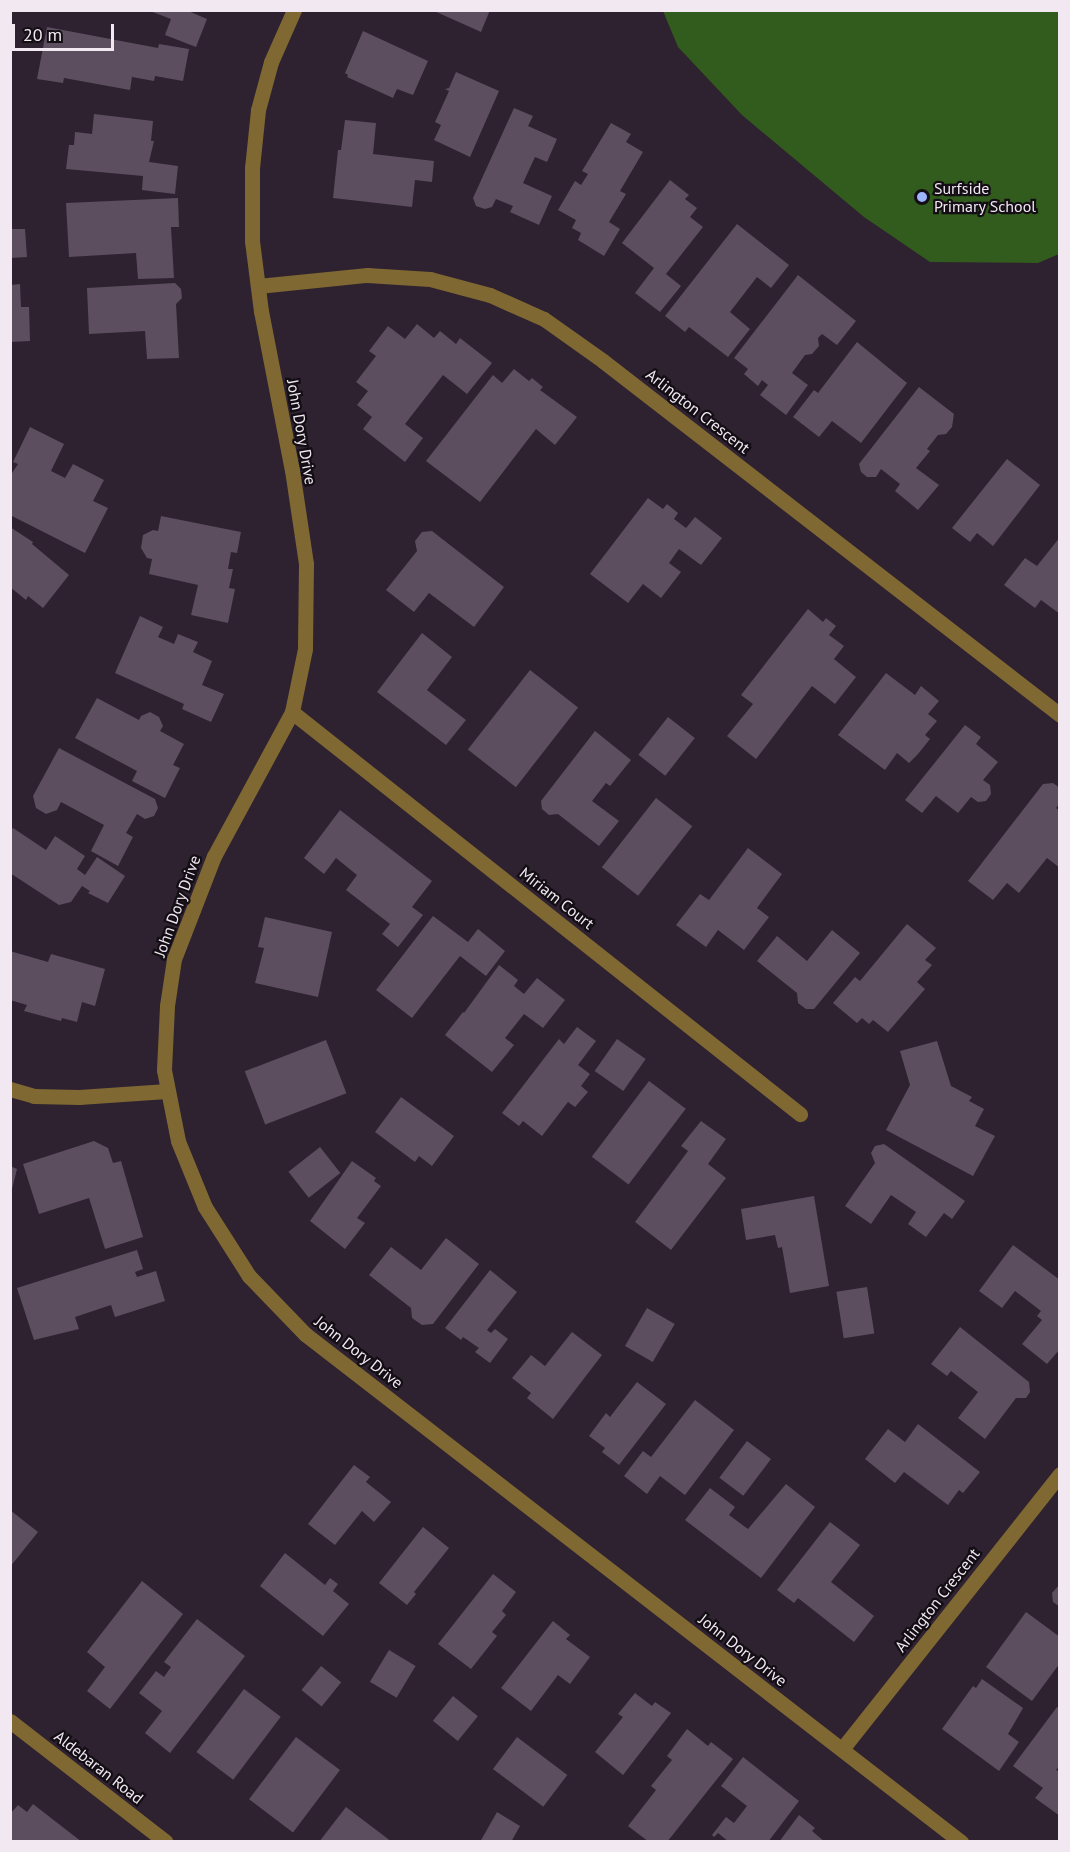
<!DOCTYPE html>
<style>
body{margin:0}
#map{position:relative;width:1070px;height:1852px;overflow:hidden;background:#2e2130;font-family:"PT Sans",sans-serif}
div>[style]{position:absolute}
.green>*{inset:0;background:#325c1d}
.building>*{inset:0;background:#5c4e5f;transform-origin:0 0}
.minor>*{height:15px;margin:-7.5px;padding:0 7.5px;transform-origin:7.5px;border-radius:7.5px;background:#7f6832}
.tertiary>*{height:15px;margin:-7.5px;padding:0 7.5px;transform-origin:7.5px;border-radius:7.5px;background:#7f6832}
.dots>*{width:16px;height:16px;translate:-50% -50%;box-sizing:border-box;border:3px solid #130d14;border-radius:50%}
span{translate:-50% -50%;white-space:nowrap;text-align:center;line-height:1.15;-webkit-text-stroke:4.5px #130d14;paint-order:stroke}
.poi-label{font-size:16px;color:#f1e8f2}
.left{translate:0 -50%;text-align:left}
.street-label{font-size:16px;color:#f1e8f2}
.frame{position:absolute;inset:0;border:12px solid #f1e8f2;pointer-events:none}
.scale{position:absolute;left:12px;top:24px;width:102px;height:27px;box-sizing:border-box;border:3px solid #f1e8f2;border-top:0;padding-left:8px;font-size:18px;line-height:21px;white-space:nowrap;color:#f1e8f2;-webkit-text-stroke:4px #130d14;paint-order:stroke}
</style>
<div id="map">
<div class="green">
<i style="clip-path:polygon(663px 11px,1059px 11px,1059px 254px,1038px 263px,930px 262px,864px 217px,742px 115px,678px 47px)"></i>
</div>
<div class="building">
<i style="clip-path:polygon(186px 10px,207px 19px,196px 47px,165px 35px,171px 19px,150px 11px)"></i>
<i style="clip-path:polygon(432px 10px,490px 10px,481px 32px)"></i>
<i style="clip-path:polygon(47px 27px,158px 48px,159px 44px,189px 49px,183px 81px,155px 76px,154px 81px,132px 77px,130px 90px,64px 78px,63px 83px,37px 79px)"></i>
<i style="clip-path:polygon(363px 31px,428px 61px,413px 95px,397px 89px,393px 98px,347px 77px,348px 75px,345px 73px)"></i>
<i style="clip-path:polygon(456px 72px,499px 91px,470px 157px,434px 140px,441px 125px,435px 122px,449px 91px,445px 89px,449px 88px)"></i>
<i style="clip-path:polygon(514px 108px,533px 116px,528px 126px,557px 139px,547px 162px,535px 157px,523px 183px,552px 196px,539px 225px,510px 212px,513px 206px,496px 199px,492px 207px,485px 209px,476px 206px,473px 198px)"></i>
<i style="clip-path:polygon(94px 114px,153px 121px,151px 141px,154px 141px,149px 162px,178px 166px,175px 194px,142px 190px,143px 176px,66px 169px,69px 145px,74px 145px,75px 132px,92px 134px)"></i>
<i style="clip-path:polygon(345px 120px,376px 123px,373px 154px,434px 161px,432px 182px,415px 180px,412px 207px,333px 198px,338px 150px,341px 150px)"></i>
<i style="clip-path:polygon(611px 123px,631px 134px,626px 142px,643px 152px,620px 191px,626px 194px,609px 222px,620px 229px,604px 256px,578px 240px,581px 233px,572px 228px,576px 220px,558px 210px,575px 181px,581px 185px,588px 174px,582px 171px)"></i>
<i style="clip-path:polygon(670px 180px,689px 195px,685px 199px,697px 208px,690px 217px,703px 227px,666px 274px,681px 286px,660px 312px,635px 293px,654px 268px,622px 243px)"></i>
<i style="clip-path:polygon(178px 198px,179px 227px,171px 227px,174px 278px,138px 279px,136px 253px,69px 257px,66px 203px)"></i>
<i style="clip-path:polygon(737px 224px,789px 265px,771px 288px,757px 277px,730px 312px,750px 329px,728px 357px,689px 327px,685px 332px,665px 316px)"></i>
<i style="clip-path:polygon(10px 229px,25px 229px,27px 257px,10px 258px)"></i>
<i style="clip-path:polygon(798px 275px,856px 321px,837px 345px,822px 334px,818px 338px,819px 346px,812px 354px,805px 355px,792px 373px,808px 385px,786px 415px,760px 395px,768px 385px,762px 380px,758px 386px,744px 374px,748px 369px,734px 358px)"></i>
<i style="clip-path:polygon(175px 283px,181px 289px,182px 298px,176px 304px,179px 358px,147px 359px,145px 331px,89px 334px,87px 288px)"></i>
<i style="clip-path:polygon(20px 284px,21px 307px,29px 307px,30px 341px,10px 342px,10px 285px)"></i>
<i style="clip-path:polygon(417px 324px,434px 338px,440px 331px,456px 344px,460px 338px,492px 363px,467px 394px,443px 375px,405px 424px,423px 438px,405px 462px,363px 429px,372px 417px,357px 405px,368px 391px,356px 382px,376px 356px,369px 351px,388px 326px,405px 339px)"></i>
<i style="clip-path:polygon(857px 342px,907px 383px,861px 443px,832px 421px,819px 437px,793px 417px,814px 390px,818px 393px)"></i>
<i style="clip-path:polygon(514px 369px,529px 381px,532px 378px,543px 387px,540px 390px,577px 417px,555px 445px,536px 429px,480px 502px,426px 461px,493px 375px,502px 383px)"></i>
<i style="clip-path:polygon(919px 387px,954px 414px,952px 427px,946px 434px,938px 435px,927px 449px,930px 451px,916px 468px,939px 485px,918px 510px,895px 491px,900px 484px,881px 469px,876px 477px,867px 477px,861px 472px,859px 464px)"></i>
<i style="clip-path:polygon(30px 427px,64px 444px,51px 471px,65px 478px,73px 464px,104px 480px,93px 501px,108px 508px,85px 553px,10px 515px,10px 476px,18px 464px,13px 462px)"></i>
<i style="clip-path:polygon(1007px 459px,1040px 485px,993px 546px,977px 533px,970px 542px,952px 528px)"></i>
<i style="clip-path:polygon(648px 498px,663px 509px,667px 504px,678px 513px,674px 519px,686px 528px,695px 517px,722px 538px,701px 565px,679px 549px,669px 563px,681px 572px,661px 598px,643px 584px,628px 603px,590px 574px)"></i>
<i style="clip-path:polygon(161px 516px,241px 532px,237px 553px,231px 552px,228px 569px,233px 569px,229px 588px,235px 589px,228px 623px,191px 615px,198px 585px,149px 574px,152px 559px,147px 558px,141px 548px,143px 535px,153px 530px,158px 531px)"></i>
<i style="clip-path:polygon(10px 527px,33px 542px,32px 544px,69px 575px,43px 608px,28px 596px,26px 600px,10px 587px)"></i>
<i style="clip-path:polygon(432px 531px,504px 587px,474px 627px,429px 593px,414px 612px,386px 590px,417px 551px,415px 541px,422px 532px)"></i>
<i style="clip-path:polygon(1060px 537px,1060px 614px,1041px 600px,1035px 608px,1004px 585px,1025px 558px,1037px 566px)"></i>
<i style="clip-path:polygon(808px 609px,823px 622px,826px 618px,836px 626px,829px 635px,844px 646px,834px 659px,856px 677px,835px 704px,812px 686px,756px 759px,727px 736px,753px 704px,741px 695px)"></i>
<i style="clip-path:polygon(140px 616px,163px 627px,158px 637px,174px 644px,178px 634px,198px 642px,193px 652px,212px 661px,202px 685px,224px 694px,211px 722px,182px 709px,184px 704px,115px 673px)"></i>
<i style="clip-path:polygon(422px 633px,452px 657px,427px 690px,466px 720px,446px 745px,377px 692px)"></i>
<i style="left:530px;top:670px;width:61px;height:101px;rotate:38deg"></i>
<i style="clip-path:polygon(886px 673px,915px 695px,921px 686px,939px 701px,928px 714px,937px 721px,925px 735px,930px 739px,918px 754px,909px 763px,897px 753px,885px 770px,838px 735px)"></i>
<i style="clip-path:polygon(97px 698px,139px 720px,141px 716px,150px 712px,159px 717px,163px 726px,160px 731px,184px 744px,173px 765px,180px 768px,165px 798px,132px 781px,137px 771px,75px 738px)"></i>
<i style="left:668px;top:717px;width:34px;height:48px;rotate:38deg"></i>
<i style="clip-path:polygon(965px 725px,981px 737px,976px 744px,998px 762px,983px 780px,990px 785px,991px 794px,986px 801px,978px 802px,971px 797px,958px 813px,936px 796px,922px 813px,905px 800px)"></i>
<i style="clip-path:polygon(595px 731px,631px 760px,610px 786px,606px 783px,592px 801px,619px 821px,599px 846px,558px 814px,549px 815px,542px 809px,541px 801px)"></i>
<i style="clip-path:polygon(59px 748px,155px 799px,158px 808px,154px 816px,145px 819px,137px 814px,126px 833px,133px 837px,118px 866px,91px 851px,104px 825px,61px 802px,57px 810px,46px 814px,36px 808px,33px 796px)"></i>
<i style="clip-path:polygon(1053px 783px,1060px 788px,1060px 803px,1056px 808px,1060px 811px,1060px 868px,1047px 858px,1019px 893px,1007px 883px,993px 900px,968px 881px,1043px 784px)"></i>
<i style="left:656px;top:798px;width:46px;height:88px;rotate:38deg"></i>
<i style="clip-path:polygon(340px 810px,432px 881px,412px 907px,423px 915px,398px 947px,382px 934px,390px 924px,346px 890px,357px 875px,336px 858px,324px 874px,304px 858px)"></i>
<i style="clip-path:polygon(13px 828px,46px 850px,55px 836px,85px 856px,77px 869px,85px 875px,97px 857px,125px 876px,108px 903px,88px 893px,90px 891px,82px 886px,71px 902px,59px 905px,10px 873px,10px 832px)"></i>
<i style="clip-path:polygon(748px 848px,782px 874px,757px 908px,769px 917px,744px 950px,718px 930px,706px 947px,676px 925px,700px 894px,709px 900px)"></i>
<i style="clip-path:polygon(433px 916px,468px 942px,478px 929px,505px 951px,486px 976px,460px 956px,412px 1018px,376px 990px)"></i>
<i style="clip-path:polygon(265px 917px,332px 932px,318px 997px,255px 983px,264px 948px,258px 947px)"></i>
<i style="clip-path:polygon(907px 924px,936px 948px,925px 960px,932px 965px,917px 982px,925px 989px,888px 1032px,873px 1020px,869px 1024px,862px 1018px,857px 1023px,833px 1003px,855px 977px,860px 981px)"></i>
<i style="clip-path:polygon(832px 930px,860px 953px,814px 1009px,806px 1009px,798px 1003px,797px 993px,757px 961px,777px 936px,807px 961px)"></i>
<i style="clip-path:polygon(10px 951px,48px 962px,51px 954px,105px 969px,95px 1006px,82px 1002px,77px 1022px,62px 1018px,61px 1021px,24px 1011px,27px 1005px,10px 1000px)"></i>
<i style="clip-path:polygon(499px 965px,518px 980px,514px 986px,524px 994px,537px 978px,565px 1000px,543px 1028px,524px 1014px,505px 1038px,514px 1045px,492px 1072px,445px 1035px,463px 1012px,464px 1013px)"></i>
<i style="clip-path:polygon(577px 1027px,596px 1041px,578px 1065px,590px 1074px,581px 1086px,588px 1092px,575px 1107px,568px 1102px,542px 1136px,523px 1121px,519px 1126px,502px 1113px,559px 1039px,564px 1044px)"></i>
<i style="left:617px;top:1039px;width:35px;height:39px;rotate:35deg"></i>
<i style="left:326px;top:1040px;width:57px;height:87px;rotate:69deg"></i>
<i style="clip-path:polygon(937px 1041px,951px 1086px,972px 1097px,969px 1101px,984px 1109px,975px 1126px,995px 1136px,973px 1176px,886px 1130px,910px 1085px,900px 1051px)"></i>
<i style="left:649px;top:1081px;width:46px;height:95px;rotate:37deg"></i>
<i style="clip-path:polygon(401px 1097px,454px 1136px,432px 1166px,419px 1156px,415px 1162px,375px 1132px)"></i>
<i style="clip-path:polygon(701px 1121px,726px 1139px,708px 1164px,726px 1178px,671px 1250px,635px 1222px,688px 1151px,681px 1146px)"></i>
<i style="clip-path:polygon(94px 1141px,108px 1148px,113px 1163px,121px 1161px,143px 1237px,105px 1249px,89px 1198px,39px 1214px,23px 1164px)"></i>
<i style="clip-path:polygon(884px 1144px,965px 1201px,952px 1219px,944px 1213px,926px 1237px,908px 1224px,916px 1212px,891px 1195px,871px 1224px,845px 1206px,875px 1163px,871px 1153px,875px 1146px)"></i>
<i style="left:320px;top:1147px;width:33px;height:40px;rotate:52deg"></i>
<i style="clip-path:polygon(352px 1161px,376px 1178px,374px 1181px,381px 1186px,357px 1218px,365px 1223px,345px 1249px,310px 1221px)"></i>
<i style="clip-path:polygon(10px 1166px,17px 1169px,11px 1193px,10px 1192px)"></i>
<i style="clip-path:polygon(814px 1196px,829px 1286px,790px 1293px,782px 1247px,778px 1248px,775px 1235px,746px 1240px,741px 1209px)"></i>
<i style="clip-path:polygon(446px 1238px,479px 1264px,433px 1324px,422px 1325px,412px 1318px,411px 1308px,369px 1275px,391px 1247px,421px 1270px)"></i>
<i style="clip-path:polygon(1013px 1245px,1060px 1280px,1060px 1349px,1047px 1364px,1022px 1344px,1042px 1320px,1037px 1316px,1041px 1311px,1015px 1291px,1002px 1308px,979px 1291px)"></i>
<i style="clip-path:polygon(137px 1250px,143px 1269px,135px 1272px,137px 1277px,156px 1271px,165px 1301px,115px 1317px,111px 1305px,75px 1317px,79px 1329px,34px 1340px,17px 1288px)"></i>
<i style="clip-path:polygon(490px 1270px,517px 1292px,487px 1330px,491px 1333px,495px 1329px,508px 1339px,490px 1363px,475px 1352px,479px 1348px,463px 1337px,461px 1340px,445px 1328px)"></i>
<i style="left:867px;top:1287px;width:47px;height:31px;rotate:81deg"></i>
<i style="left:647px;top:1308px;width:32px;height:44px;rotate:30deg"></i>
<i style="clip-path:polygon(960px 1327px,1029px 1382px,1030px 1392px,1026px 1398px,1016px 1398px,985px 1439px,958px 1418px,978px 1392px,951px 1371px,947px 1376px,931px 1364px)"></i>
<i style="clip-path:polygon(572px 1332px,602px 1355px,553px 1419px,527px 1398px,531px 1393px,512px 1378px,531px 1355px,545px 1366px)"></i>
<i style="clip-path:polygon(637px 1382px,666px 1404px,619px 1465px,602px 1452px,605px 1448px,589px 1436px,606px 1413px,610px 1417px)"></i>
<i style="clip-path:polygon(695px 1400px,734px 1430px,685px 1495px,660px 1476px,647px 1494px,624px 1476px,643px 1451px,651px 1457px)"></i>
<i style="clip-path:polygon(918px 1424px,980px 1472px,963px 1493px,959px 1490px,948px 1505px,904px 1472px,895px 1483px,865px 1459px,888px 1429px,905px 1442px)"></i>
<i style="left:747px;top:1441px;width:30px;height:46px;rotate:37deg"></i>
<i style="clip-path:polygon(354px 1465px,370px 1477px,366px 1482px,391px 1502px,374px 1522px,362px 1511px,335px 1545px,308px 1524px)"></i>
<i style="clip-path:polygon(786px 1484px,815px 1507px,761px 1578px,685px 1520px,710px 1488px,735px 1507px,729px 1515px,748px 1529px)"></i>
<i style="clip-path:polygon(10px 1510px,38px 1532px,10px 1567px)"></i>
<i style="clip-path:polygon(830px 1522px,860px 1545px,831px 1582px,874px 1616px,854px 1642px,798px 1598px,794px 1603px,777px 1590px)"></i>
<i style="clip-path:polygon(423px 1527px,449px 1548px,414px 1592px,416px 1594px,407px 1605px,379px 1583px)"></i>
<i style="clip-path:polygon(285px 1553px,325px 1585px,330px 1578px,338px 1584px,333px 1591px,349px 1604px,323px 1636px,260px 1586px)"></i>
<i style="clip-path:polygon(493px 1574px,516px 1592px,502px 1611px,506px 1615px,492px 1632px,497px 1636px,471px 1669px,438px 1644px)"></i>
<i style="clip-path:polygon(142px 1581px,183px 1614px,110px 1709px,87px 1691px,105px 1667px,87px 1652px)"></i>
<i style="clip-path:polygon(1060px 1584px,1060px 1607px,1053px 1602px,1052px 1593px)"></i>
<i style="clip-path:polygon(1026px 1612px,1060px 1637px,1060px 1663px,1032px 1701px,986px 1667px)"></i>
<i style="clip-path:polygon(197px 1619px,245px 1656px,170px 1753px,145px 1733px,162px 1711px,139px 1693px,156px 1671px,164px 1677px,171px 1667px,164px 1662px)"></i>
<i style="clip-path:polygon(553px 1621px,570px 1635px,566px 1639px,590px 1657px,570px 1684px,558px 1675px,531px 1711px,501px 1688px)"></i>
<i style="left:389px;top:1650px;width:31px;height:37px;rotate:31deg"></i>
<i style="left:321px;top:1666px;width:26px;height:31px;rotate:39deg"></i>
<i style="clip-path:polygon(982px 1679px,1023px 1708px,1008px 1734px,1019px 1742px,999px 1771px,942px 1729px,973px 1686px,976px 1688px)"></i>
<i style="left:244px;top:1689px;width:46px;height:79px;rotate:37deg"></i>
<i style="clip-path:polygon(635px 1693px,652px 1706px,655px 1702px,671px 1713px,623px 1775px,595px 1752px,623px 1717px,618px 1714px)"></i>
<i style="left:453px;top:1696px;width:32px;height:32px;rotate:39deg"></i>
<i style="clip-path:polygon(1057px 1707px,1060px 1709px,1060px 1765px,1056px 1770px,1060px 1772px,1060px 1816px,1035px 1798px,1043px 1788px,1013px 1766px)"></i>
<i style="clip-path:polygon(687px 1729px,708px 1746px,711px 1742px,733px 1759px,667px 1842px,649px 1842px,628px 1826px,656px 1790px,651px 1786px,672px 1760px,667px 1756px)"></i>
<i style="left:296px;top:1737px;width:55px;height:78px;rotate:37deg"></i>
<i style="left:517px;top:1737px;width:63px;height:40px;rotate:37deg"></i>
<i style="clip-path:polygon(743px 1757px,799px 1801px,768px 1842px,729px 1842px,718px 1833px,714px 1837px,712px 1835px,726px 1817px,734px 1823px,747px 1806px,721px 1786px)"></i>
<i style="clip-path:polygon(33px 1804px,82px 1842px,10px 1842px,10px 1814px,18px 1805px,27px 1812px)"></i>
<i style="clip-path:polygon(346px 1807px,392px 1842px,319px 1842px)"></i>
<i style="clip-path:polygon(497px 1812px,520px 1826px,511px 1842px,480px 1842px)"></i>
<i style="clip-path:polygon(799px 1815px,815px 1828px,812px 1831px,825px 1842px,779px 1842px)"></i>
</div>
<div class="minor">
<i style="left:258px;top:286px;width:110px;rotate:-5.8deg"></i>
<i style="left:367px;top:275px;width:63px;rotate:3.6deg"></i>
<i style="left:430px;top:279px;width:62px;rotate:14.9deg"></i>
<i style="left:490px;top:295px;width:59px;rotate:24deg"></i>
<i style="left:544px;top:319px;width:72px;rotate:35.4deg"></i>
<i style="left:603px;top:361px;width:578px;rotate:37.76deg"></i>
<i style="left:292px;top:712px;width:648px;rotate:38.36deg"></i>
<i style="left:10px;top:1089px;width:25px;rotate:16deg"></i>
<i style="left:34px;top:1096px;width:45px;rotate:1.3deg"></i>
<i style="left:79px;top:1097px;width:88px;rotate:-3.9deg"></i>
<i style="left:10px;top:1721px;width:197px;rotate:37.8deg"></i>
<i style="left:842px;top:1749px;width:351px;rotate:-51.6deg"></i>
</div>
<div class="tertiary">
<i style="left:294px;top:10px;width:57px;rotate:113.9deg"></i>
<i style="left:271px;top:62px;width:50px;rotate:105.2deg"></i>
<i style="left:258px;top:110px;width:58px;rotate:95.9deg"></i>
<i style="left:252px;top:168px;width:73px;rotate:90deg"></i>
<i style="left:252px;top:241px;width:71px;rotate:82.7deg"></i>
<i style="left:261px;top:311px;width:162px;rotate:79deg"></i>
<i style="left:292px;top:470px;width:95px;rotate:81.5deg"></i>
<i style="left:306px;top:564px;width:85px;rotate:90.7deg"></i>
<i style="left:305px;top:649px;width:64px;rotate:101.7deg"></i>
<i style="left:292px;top:712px;width:164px;rotate:118.4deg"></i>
<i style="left:214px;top:856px;width:110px;rotate:111.2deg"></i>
<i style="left:174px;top:959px;width:48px;rotate:98.5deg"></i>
<i style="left:167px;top:1006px;width:64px;rotate:92.7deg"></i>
<i style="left:164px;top:1070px;width:72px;rotate:78.8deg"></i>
<i style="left:178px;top:1141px;width:71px;rotate:67.8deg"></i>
<i style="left:205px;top:1207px;width:82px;rotate:57.5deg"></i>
<i style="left:249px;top:1276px;width:81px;rotate:46deg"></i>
<i style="left:305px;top:1334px;width:830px;rotate:37.75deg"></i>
</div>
<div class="dots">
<i style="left:922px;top:197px;background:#9fb3fd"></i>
</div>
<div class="poi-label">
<span class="left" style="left:934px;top:197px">Surfside<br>Primary School</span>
</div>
<div class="street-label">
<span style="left:698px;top:411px;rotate:38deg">Arlington Crescent</span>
<span style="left:302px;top:432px;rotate:80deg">John Dory Drive</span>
<span style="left:557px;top:898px;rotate:38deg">Miriam Court</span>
<span style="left:177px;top:906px;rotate:-70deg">John Dory Drive</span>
<span style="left:359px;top:1352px;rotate:38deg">John Dory Drive</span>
<span style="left:937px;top:1600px;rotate:-52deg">Arlington Crescent</span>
<span style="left:743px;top:1650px;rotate:38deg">John Dory Drive</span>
<span style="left:99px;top:1767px;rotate:38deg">Aldebaran Road</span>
</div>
<div class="frame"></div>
<div class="scale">20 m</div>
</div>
